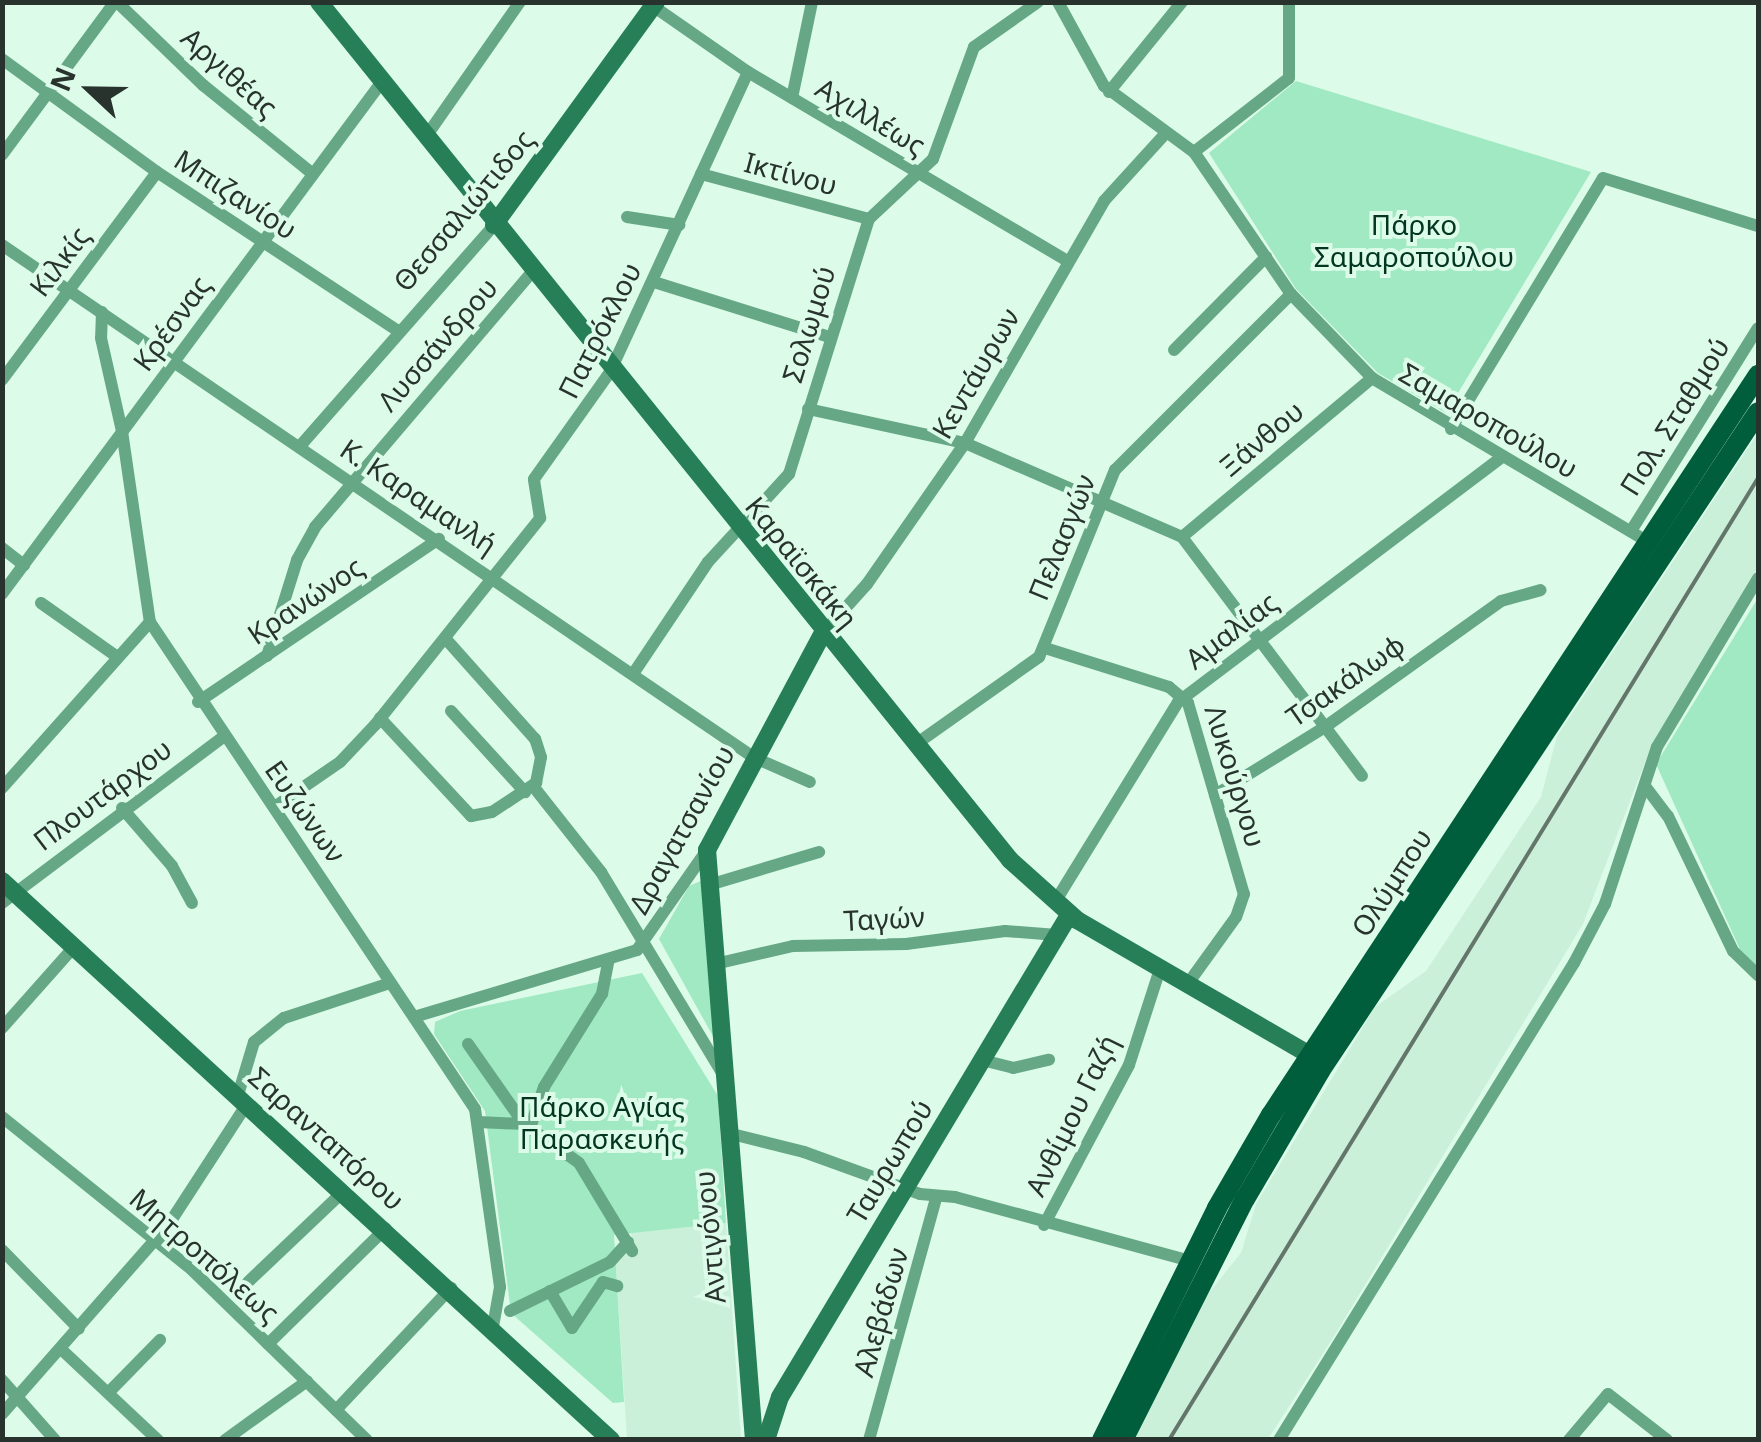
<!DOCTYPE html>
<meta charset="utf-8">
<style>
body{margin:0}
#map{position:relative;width:1761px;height:1442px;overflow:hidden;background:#dcfbe9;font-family:"Noto Sans",sans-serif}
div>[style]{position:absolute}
.built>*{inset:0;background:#caf0da}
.green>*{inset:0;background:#a0e9c2}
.street>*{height:12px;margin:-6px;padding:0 6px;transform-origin:6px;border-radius:6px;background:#66a886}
.secondary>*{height:18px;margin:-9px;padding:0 9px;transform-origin:9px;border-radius:9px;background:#277f58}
.primary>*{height:20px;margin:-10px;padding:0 10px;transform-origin:10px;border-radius:10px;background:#005e3c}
.rail>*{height:4px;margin:-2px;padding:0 2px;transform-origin:2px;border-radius:2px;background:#64766b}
span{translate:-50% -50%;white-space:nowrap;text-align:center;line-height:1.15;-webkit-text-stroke:8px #dcfbe9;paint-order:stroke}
.street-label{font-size:28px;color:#27332c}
.park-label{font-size:28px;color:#033621}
.frame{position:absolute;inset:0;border:5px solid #27332c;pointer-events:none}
.north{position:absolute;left:40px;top:40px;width:100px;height:100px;-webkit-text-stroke:8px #dcfbe9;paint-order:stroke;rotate:292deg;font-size:28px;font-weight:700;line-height:40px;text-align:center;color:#27332c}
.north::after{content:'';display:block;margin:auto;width:35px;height:45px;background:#27332c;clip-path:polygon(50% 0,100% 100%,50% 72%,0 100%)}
</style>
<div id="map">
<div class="built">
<i style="clip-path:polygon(1758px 433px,1758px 567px,1650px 749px,1583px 924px,1333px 1338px,1268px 1439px,1133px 1440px,1207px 1295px,1241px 1253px,1256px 1204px,1375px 1007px,1426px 971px,1541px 797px,1557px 736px)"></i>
<i style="clip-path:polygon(726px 1223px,741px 1439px,627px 1439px,615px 1252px,634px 1251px,631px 1233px)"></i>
</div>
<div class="green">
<i style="clip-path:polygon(1296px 81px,1591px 172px,1446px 413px,1378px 373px,1296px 289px,1209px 153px)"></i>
<i style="clip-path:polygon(1758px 598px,1758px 971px,1743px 956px,1656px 764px)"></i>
<i style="clip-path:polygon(701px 881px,703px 884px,714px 1038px,659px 939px,689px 886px)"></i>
<i style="clip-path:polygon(642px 973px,718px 1096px,726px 1223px,614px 1235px,624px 1402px,613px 1403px,511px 1313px,485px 1111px,434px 1034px,435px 1022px,460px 1011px)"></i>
</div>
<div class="street">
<i style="left:117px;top:2px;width:120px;rotate:44deg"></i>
<i style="left:203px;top:85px;width:141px;rotate:39deg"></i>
<i style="left:1058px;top:2px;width:96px;rotate:61.3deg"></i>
<i style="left:1104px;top:86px;width:112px;rotate:36.3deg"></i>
<i style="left:1194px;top:152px;width:172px;rotate:55.7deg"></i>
<i style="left:1291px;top:294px;width:117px;rotate:46deg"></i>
<i style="left:1372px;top:378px;width:321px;rotate:30.7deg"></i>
<i style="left:653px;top:6px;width:116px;rotate:34.8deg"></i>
<i style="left:748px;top:72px;width:371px;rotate:30.6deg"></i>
<i style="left:2px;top:59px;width:192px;rotate:36.1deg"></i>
<i style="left:157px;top:172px;width:287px;rotate:33.4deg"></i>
<i style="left:1109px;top:92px;width:116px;rotate:-51deg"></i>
<i style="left:792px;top:98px;width:98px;rotate:-78.2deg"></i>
<i style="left:425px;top:138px;width:166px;rotate:-55.1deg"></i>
<i style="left:1194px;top:152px;width:120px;rotate:-37.9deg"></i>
<i style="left:1289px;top:78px;width:76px;rotate:-90deg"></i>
<i style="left:2px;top:155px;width:190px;rotate:-53.6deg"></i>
<i style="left:701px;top:174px;width:174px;rotate:15deg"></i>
<i style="left:627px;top:217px;width:53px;rotate:8.7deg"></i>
<i style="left:2px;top:245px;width:909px;rotate:34.28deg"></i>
<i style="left:753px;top:757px;width:62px;rotate:23.7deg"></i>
<i style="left:654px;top:282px;width:183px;rotate:17.4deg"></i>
<i style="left:102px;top:312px;width:26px;rotate:92deg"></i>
<i style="left:101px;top:338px;width:95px;rotate:77.3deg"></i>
<i style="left:122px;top:431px;width:193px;rotate:81.7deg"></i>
<i style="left:150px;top:622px;width:585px;rotate:56.28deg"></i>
<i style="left:475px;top:1109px;width:180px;rotate:82deg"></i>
<i style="left:500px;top:1287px;width:39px;rotate:100deg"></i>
<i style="left:1174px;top:350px;width:131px;rotate:-45.3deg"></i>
<i style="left:2px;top:380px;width:259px;rotate:-53.3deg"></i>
<i style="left:808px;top:409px;width:161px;rotate:12.2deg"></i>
<i style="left:965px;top:443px;width:236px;rotate:23.4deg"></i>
<i style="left:1182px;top:537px;width:299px;rotate:53deg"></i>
<i style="left:1451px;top:429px;width:293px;rotate:-58.8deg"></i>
<i style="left:1603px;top:178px;width:162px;rotate:17.2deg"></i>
<i style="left:301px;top:445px;width:293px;rotate:-48.7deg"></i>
<i style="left:1631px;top:531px;width:239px;rotate:-58deg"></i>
<i style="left:1182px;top:537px;width:248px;rotate:-39.9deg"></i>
<i style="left:2px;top:548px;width:28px;rotate:38deg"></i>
<i style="left:2px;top:594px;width:636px;rotate:-53.44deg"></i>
<i style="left:41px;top:603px;width:92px;rotate:35.2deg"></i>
<i style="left:823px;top:633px;width:66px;rotate:-48.1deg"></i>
<i style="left:867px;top:584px;width:172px;rotate:-55.2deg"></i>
<i style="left:965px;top:443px;width:279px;rotate:-60.1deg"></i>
<i style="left:1104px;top:201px;width:91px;rotate:-47.7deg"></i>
<i style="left:1045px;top:648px;width:130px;rotate:17.5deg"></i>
<i style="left:1169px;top:687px;width:25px;rotate:40deg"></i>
<i style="left:1188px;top:703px;width:199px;rotate:73.7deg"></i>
<i style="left:1244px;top:894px;width:24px;rotate:109deg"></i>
<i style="left:1236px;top:917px;width:84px;rotate:125.8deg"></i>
<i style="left:267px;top:656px;width:101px;rotate:-72.6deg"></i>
<i style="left:297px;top:560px;width:38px;rotate:-61deg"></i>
<i style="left:315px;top:527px;width:335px;rotate:-49.6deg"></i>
<i style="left:633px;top:674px;width:135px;rotate:-56.2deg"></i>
<i style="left:708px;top:562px;width:120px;rotate:-47.4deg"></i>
<i style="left:789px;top:474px;width:267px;rotate:-72.6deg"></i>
<i style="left:869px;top:219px;width:88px;rotate:-43.2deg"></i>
<i style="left:933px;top:159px;width:119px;rotate:-69.9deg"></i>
<i style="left:974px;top:47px;width:78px;rotate:-35.1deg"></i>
<i style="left:198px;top:702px;width:291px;rotate:-34.1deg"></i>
<i style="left:451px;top:711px;width:110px;rotate:47.6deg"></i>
<i style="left:380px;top:718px;width:134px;rotate:47.1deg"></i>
<i style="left:471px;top:816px;width:21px;rotate:-11deg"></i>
<i style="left:492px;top:812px;width:53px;rotate:-33.4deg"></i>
<i style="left:536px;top:783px;width:26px;rotate:-79deg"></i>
<i style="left:541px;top:757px;width:19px;rotate:-108deg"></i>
<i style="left:535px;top:739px;width:135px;rotate:-131.7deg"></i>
<i style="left:916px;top:744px;width:151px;rotate:-35.3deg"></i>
<i style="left:1039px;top:657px;width:202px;rotate:-67.9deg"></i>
<i style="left:1115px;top:470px;width:249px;rotate:-45deg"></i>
<i style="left:533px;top:786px;width:110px;rotate:51.7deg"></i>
<i style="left:601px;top:872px;width:238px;rotate:58.9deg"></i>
<i style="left:1645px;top:786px;width:38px;rotate:53deg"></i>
<i style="left:1668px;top:816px;width:150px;rotate:64.3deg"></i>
<i style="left:1733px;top:951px;width:35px;rotate:44deg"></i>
<i style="left:2px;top:788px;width:222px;rotate:-48.3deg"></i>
<i style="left:1215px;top:795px;width:129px;rotate:-31.7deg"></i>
<i style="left:1325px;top:727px;width:216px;rotate:-35.6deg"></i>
<i style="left:1501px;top:601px;width:41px;rotate:-15.4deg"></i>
<i style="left:276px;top:806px;width:78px;rotate:-34.5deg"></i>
<i style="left:340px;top:762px;width:51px;rotate:-46.6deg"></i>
<i style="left:375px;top:725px;width:265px;rotate:-51.4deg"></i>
<i style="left:540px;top:518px;width:39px;rotate:-99deg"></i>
<i style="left:534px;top:479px;width:131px;rotate:-54.6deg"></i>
<i style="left:610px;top:372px;width:330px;rotate:-65.3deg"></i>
<i style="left:122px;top:808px;width:77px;rotate:49.2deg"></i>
<i style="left:172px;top:866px;width:42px;rotate:61.6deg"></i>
<i style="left:709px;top:885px;width:115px;rotate:-16.7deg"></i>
<i style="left:1055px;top:902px;width:235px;rotate:-58.4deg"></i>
<i style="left:1178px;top:702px;width:406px;rotate:-37.1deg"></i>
<i style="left:2px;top:903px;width:275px;rotate:-36.9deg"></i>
<i style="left:715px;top:964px;width:80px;rotate:-13deg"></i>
<i style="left:793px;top:946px;width:113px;rotate:-1deg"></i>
<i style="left:906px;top:944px;width:100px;rotate:-7.5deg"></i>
<i style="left:1005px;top:931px;width:52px;rotate:4.4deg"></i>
<i style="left:414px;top:1017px;width:233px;rotate:-16.7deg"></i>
<i style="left:637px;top:950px;width:122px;rotate:-55deg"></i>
<i style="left:2px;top:1028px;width:107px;rotate:-48.4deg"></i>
<i style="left:468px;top:1044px;width:98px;rotate:55deg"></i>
<i style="left:982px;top:1060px;width:32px;rotate:14deg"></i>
<i style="left:1013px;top:1068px;width:37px;rotate:-13deg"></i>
<i style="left:238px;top:1095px;width:55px;rotate:-73.2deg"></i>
<i style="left:254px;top:1042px;width:38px;rotate:-39deg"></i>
<i style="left:284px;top:1018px;width:112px;rotate:-18.3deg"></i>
<i style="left:2px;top:1117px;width:244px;rotate:38.8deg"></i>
<i style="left:192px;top:1270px;width:244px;rotate:44.2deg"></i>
<i style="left:478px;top:1122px;width:46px;rotate:2.5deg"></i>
<i style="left:524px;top:1124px;width:67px;rotate:35.3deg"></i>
<i style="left:579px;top:1163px;width:103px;rotate:58.9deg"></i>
<i style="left:530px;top:1128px;width:43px;rotate:-71.1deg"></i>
<i style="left:544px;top:1087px;width:110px;rotate:-58.1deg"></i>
<i style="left:602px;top:994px;width:33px;rotate:-79deg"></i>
<i style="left:728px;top:1133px;width:78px;rotate:14deg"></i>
<i style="left:804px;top:1152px;width:123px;rotate:19.9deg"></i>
<i style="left:920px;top:1194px;width:35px;rotate:5deg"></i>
<i style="left:955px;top:1197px;width:244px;rotate:15.2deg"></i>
<i style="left:1044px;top:1225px;width:181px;rotate:-62deg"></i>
<i style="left:1129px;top:1065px;width:101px;rotate:-72.1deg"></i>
<i style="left:2px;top:1250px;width:110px;rotate:45.7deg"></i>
<i style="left:248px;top:1282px;width:132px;rotate:-43.5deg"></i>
<i style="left:550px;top:1291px;width:43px;rotate:59.3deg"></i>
<i style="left:572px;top:1328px;width:55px;rotate:-56deg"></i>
<i style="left:603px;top:1282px;width:15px;rotate:16deg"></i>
<i style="left:510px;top:1311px;width:111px;rotate:-26.1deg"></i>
<i style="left:610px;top:1262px;width:27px;rotate:-48deg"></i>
<i style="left:268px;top:1344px;width:165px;rotate:-44.5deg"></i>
<i style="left:62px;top:1350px;width:132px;rotate:43.2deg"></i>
<i style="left:2px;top:1380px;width:80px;rotate:48.5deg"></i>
<i style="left:109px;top:1392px;width:73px;rotate:-45.6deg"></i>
<i style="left:336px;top:1410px;width:168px;rotate:-46.7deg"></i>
<i style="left:2px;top:1414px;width:253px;rotate:-48.7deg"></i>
<i style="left:169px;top:1224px;width:143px;rotate:-57deg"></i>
<i style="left:225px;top:1440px;width:101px;rotate:-35.7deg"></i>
<i style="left:869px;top:1440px;width:251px;rotate:-74.5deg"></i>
<i style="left:1279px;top:1440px;width:561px;rotate:-58.27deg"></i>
<i style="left:1574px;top:963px;width:67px;rotate:-62.3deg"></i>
<i style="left:1605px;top:904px;width:165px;rotate:-71.7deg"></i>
<i style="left:1657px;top:747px;width:197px;rotate:-59.1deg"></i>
<i style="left:1569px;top:1440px;width:60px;rotate:-49.7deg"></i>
<i style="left:1608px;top:1394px;width:75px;rotate:37.9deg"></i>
</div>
<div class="secondary">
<i style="left:319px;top:2px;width:1102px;rotate:51.15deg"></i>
<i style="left:1010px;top:860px;width:90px;rotate:41.8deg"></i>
<i style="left:1077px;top:920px;width:281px;rotate:30.1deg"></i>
<i style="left:494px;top:225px;width:276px;rotate:-54deg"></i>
<i style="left:2px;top:881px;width:827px;rotate:42.55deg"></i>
<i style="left:754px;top:1440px;width:592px;rotate:-94.55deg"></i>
<i style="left:707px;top:850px;width:246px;rotate:-61.9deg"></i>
<i style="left:766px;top:1440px;width:45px;rotate:-72deg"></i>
<i style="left:780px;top:1397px;width:562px;rotate:-59.05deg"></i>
</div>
<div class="primary">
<i style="left:1102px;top:1440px;width:259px;rotate:-63.6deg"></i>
<i style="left:1217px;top:1208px;width:108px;rotate:-59.9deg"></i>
<i style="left:1271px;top:1115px;width:886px;rotate:-56.65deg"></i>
<i style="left:1123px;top:1440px;width:270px;rotate:-63.2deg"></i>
<i style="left:1245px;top:1199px;width:148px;rotate:-59.6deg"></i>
<i style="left:1320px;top:1071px;width:791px;rotate:-56.39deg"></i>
</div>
<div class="rail">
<i style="left:1169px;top:1440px;width:1128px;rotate:-58.52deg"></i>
</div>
<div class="street-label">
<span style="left:230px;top:72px;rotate:42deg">Αργιθέας</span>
<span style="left:871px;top:116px;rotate:31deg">Αχιλλέως</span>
<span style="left:791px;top:173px;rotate:15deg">Ικτίνου</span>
<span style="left:236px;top:194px;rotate:33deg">Μπιζανίου</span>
<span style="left:463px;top:210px;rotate:-50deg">Θεσσαλιώτιδος</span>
<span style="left:59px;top:261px;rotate:-53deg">Κιλκίς</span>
<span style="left:171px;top:323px;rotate:-54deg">Κρέσνας</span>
<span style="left:808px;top:324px;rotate:-73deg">Σολωμού</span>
<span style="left:599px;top:330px;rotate:-63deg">Πατρόκλου</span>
<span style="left:437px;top:344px;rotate:-49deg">Λυσσάνδρου</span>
<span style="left:975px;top:373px;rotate:-60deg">Κεντάυρων</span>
<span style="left:1674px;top:416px;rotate:-58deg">Πολ. Σταθμού</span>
<span style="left:1489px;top:420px;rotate:30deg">Σαμαροπούλου</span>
<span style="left:1261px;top:438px;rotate:-40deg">Ξάνθου</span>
<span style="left:419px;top:496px;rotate:34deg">Κ. Καραμανλή</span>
<span style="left:1061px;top:537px;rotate:-68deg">Πελασγών</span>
<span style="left:802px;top:562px;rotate:51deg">Καραϊσκάκη</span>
<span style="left:305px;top:600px;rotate:-34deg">Κρανώνος</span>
<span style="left:1231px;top:630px;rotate:-37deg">Αμαλίας</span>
<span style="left:1345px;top:680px;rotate:-35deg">Τσακάλωφ</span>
<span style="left:1236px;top:776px;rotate:73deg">Λυκούργου</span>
<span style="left:102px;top:794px;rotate:-37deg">Πλουτάρχου</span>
<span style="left:306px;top:811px;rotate:55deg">Ευζώνων</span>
<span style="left:681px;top:829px;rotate:-61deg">Δραγατσανίου</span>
<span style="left:1391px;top:882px;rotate:-57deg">Ολύμπου</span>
<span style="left:884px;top:918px;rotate:-3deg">Ταγών</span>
<span style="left:1071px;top:1115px;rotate:-64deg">Ανθίμου Γαζή</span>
<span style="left:327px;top:1138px;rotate:42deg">Σαρανταπόρου</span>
<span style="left:889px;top:1161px;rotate:-59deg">Ταυρωπού</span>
<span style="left:709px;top:1237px;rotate:-95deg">Αντιγόνου</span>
<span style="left:205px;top:1255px;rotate:41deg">Μητροπόλεως</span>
<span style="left:880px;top:1312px;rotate:-74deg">Αλεβάδων</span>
</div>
<div class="park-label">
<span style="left:1414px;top:240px">Πάρκο<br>Σαμαροπούλου</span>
<span style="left:602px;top:1122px">Πάρκο Αγίας<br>Παρασκευής</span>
</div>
<div class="frame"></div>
<div class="north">N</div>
</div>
